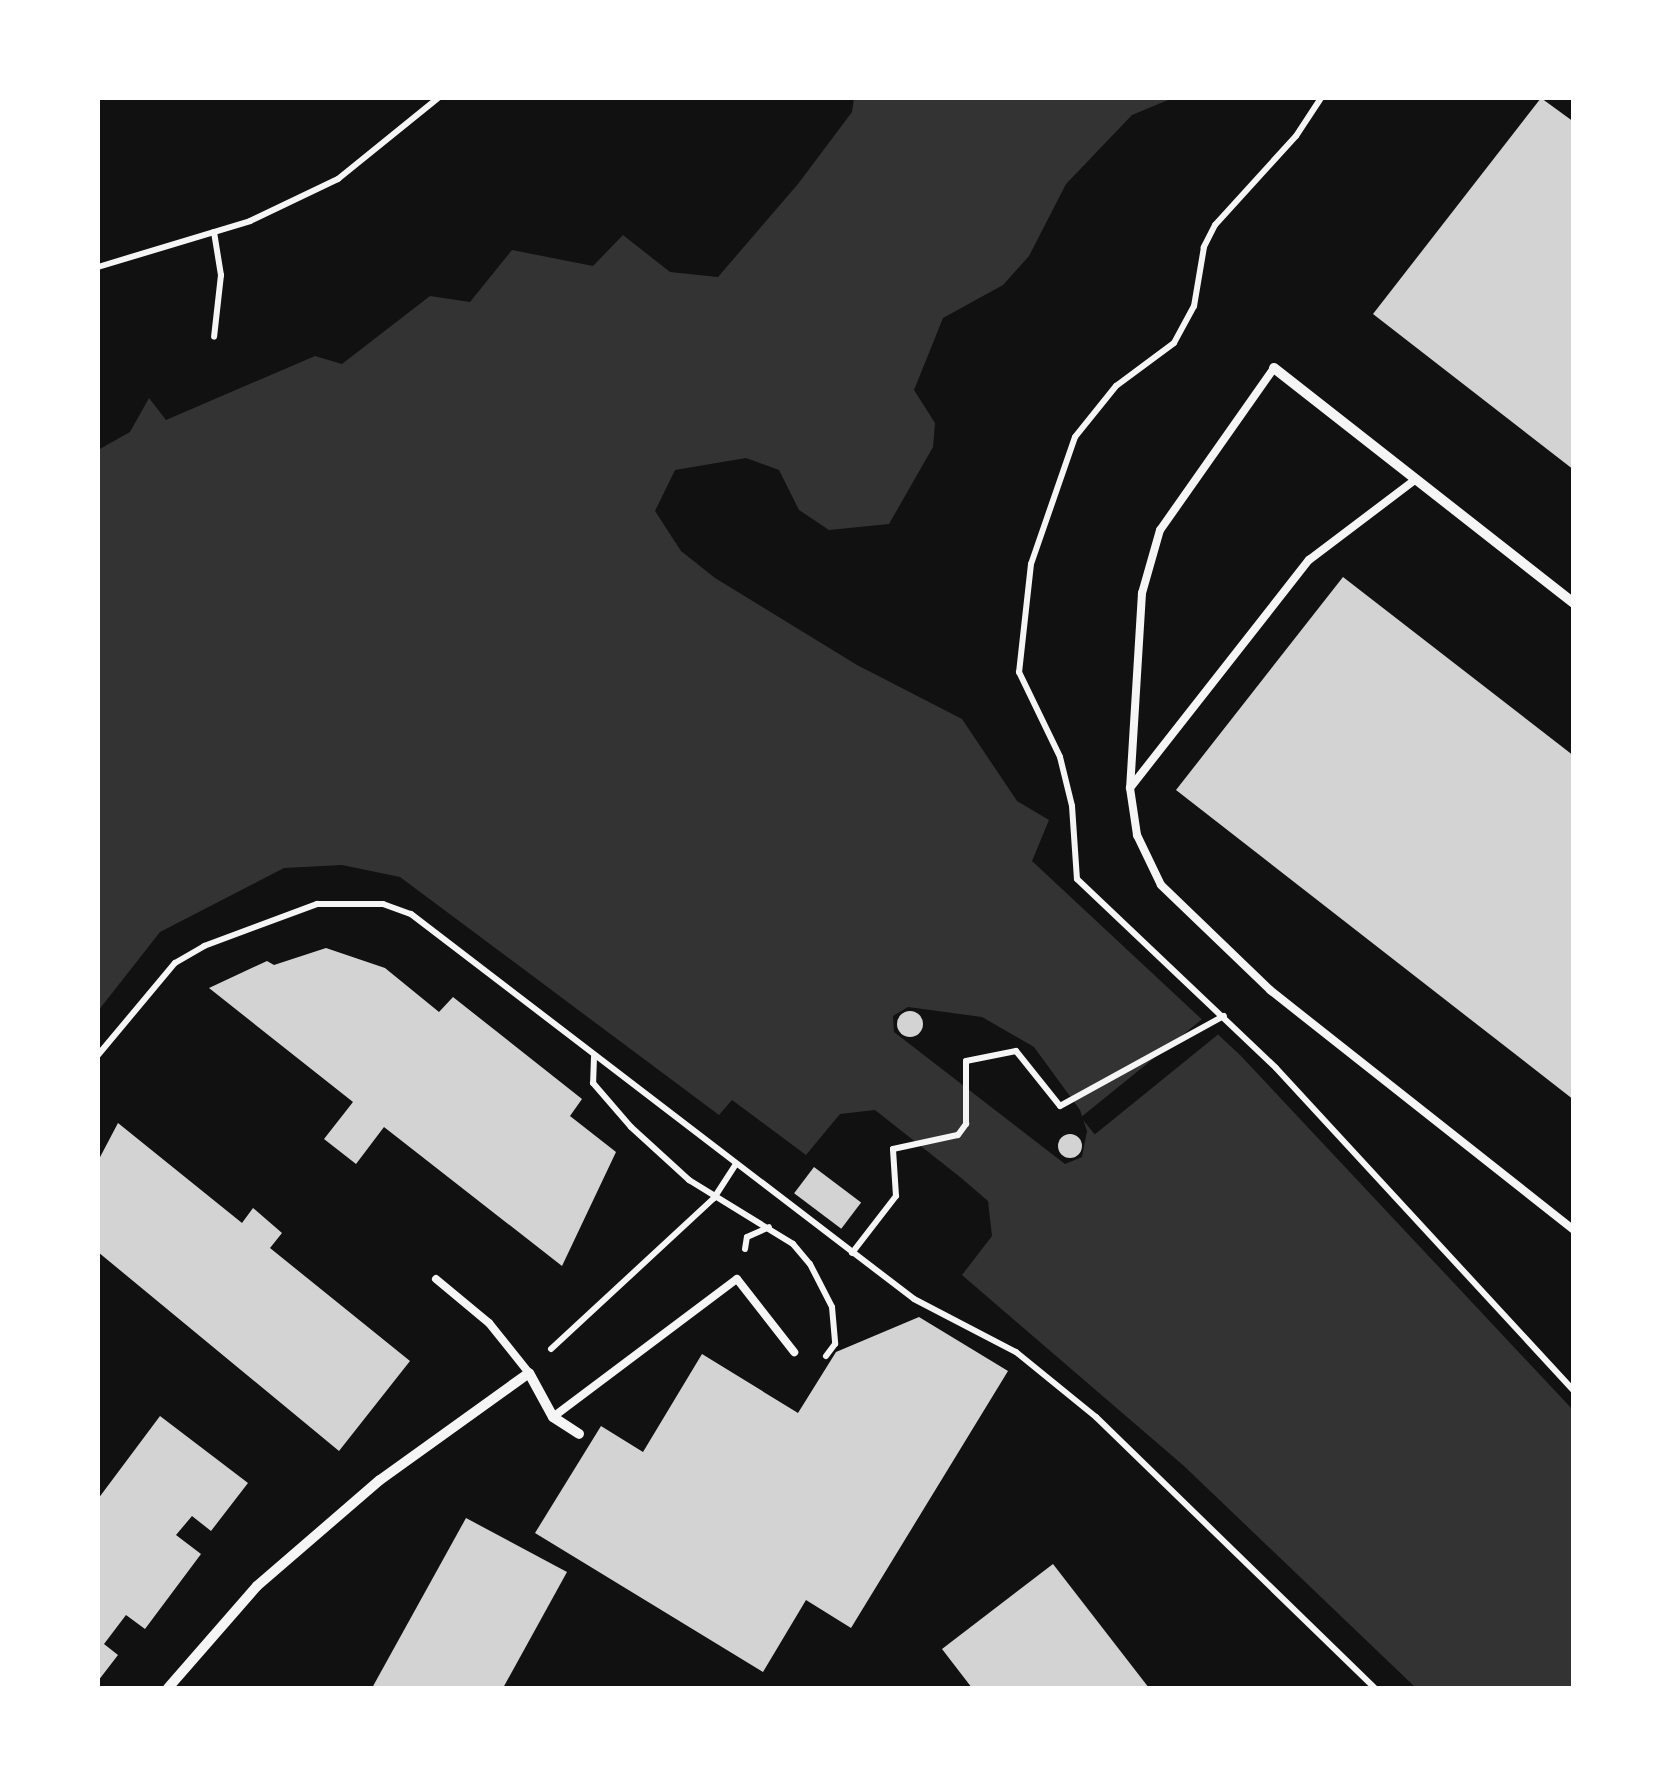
<!DOCTYPE html>
<style>
body{margin:0}
#map{position:relative;width:1671px;height:1786px;overflow:hidden;background:#111;font-family:Karla,sans-serif}
div>[style]{position:absolute}
.water>*{inset:0;background:#333}
.pier>*{inset:0;background:#111;transform-origin:0 0}
.building>*{inset:0;background:#d3d3d3;transform-origin:0 0}
.round{border-radius:50%}
.path>*{height:6px;margin:-3px;padding:0 3px;transform-origin:3px;border-radius:3px;background:#f5f5f5}
.service>*{height:8px;margin:-4px;padding:0 4px;transform-origin:4px;border-radius:4px;background:#f5f5f5}
.minor>*{height:10px;margin:-5px;padding:0 5px;transform-origin:5px;border-radius:5px;background:#f5f5f5}
span{translate:-50% -50%;white-space:nowrap;text-align:center;line-height:1.15;-webkit-text-stroke:8px #fff;paint-order:stroke}
.frame{position:absolute;inset:0;border:100px solid #fff;pointer-events:none}
</style>
<div id="map">
<div class="water">
<i style="clip-path:polygon(evenodd,854px 98px,1173px 98px,1132px 115px,1066px 184px,1029px 256px,1003px 285px,943px 318px,914px 390px,935px 423px,933px 447px,889px 524px,829px 530px,799px 510px,779px 470px,746px 458px,675px 470px,655px 511px,681px 551px,715px 578px,857px 665px,962px 719px,1017px 801px,1049px 820px,1032px 861px,1240px 1055px,1573px 1410px,1573px 1688px,1416px 1688px,1184px 1466px,962px 1275px,992px 1236px,988px 1201px,960px 1177px,875px 1110px,840px 1114px,806px 1155px,732px 1100px,719px 1115px,400px 877px,342px 865px,284px 868px,160px 932px,98px 1011px,98px 450px,130px 432px,149px 398px,166px 420px,315px 356px,342px 364px,430px 296px,470px 302px,512px 250px,593px 266px,623px 235px,670px 272px,718px 277px,798px 184px,852px 112px,854px 98px,908px 1007px,982px 1017px,1034px 1047px,1080px 1110px,1087px 1131px,1082px 1157px,1065px 1164px,894px 1032px,893px 1016px,908px 1007px)"></i>
</div>
<div class="pier">
<i style="left:1206px;top:1016px;width:22px;height:161px;rotate:51deg"></i>
</div>
<div class="building">
<i style="clip-path:polygon(1541px 98px,1574px 122px,1574px 470px,1373px 314px)"></i>
<i style="clip-path:polygon(1343px 577px,1574px 756px,1574px 1100px,1176px 790px)"></i>
<i style="clip-path:polygon(326px 948px,385px 968px,439px 1012px,453px 997px,582px 1099px,570px 1116px,616px 1152px,562px 1266px,384px 1127px,356px 1164px,324px 1139px,353px 1102px,209px 988px,267px 961px,274px 965px)"></i>
<i class="round" style="left:897px;top:1011px;width:26px;height:26px"></i>
<i style="clip-path:polygon(118px 1123px,242px 1223px,253px 1208px,282px 1233px,270px 1248px,410px 1361px,339px 1451px,98px 1252px,98px 1161px)"></i>
<i class="round" style="left:1058px;top:1134px;width:24px;height:24px"></i>
<i style="left:814px;top:1167px;width:59px;height:33px;rotate:37deg"></i>
<i style="clip-path:polygon(919px 1317px,1008px 1371px,851px 1628px,806px 1600px,763px 1672px,535px 1533px,601px 1426px,643px 1452px,702px 1354px,798px 1413px,836px 1352px)"></i>
<i style="clip-path:polygon(160px 1416px,248px 1483px,211px 1531px,192px 1516px,176px 1535px,201px 1554px,145px 1629px,126px 1615px,104px 1644px,118px 1655px,98px 1681px,98px 1499px)"></i>
<i style="clip-path:polygon(466px 1518px,567px 1572px,503px 1688px,372px 1688px)"></i>
<i style="clip-path:polygon(1053px 1564px,1149px 1688px,972px 1688px,942px 1649px)"></i>
</div>
<div class="path">
<i style="left:1321px;top:98px;width:45px;rotate:123.3deg"></i>
<i style="left:1296px;top:136px;width:120px;rotate:132.3deg"></i>
<i style="left:1215px;top:225px;width:25px;rotate:117deg"></i>
<i style="left:1204px;top:247px;width:60px;rotate:99.6deg"></i>
<i style="left:1194px;top:306px;width:42px;rotate:118.4deg"></i>
<i style="left:1174px;top:343px;width:72px;rotate:143.4deg"></i>
<i style="left:1116px;top:386px;width:65px;rotate:128.8deg"></i>
<i style="left:1075px;top:437px;width:134px;rotate:109.1deg"></i>
<i style="left:1031px;top:564px;width:109px;rotate:96.3deg"></i>
<i style="left:1019px;top:672px;width:94px;rotate:64.2deg"></i>
<i style="left:1060px;top:757px;width:50px;rotate:76.2deg"></i>
<i style="left:1072px;top:806px;width:73px;rotate:86.1deg"></i>
<i style="left:1077px;top:879px;width:274px;rotate:43.5deg"></i>
<i style="left:1276px;top:1068px;width:439px;rotate:47.3deg"></i>
<i style="left:214px;top:232px;width:44px;rotate:80.8deg"></i>
<i style="left:221px;top:275px;width:62px;rotate:96.4deg"></i>
<i style="left:98px;top:267px;width:159px;rotate:-16.8deg"></i>
<i style="left:250px;top:221px;width:98px;rotate:-25.5deg"></i>
<i style="left:338px;top:179px;width:129px;rotate:-39deg"></i>
<i style="left:98px;top:1055px;width:120px;rotate:-50.1deg"></i>
<i style="left:175px;top:963px;width:34px;rotate:-30deg"></i>
<i style="left:204px;top:946px;width:121px;rotate:-20.4deg"></i>
<i style="left:317px;top:904px;width:66px"></i>
<i style="left:383px;top:904px;width:30px;rotate:20deg"></i>
<i style="left:411px;top:914px;width:633px;rotate:37.43deg"></i>
<i style="left:914px;top:1299px;width:115px;rotate:27.5deg"></i>
<i style="left:1016px;top:1352px;width:103px;rotate:39.1deg"></i>
<i style="left:1096px;top:1417px;width:389px;rotate:44.2deg"></i>
<i style="left:594px;top:1057px;width:26px;rotate:92deg"></i>
<i style="left:593px;top:1083px;width:58px;rotate:49.2deg"></i>
<i style="left:631px;top:1127px;width:79px;rotate:42.4deg"></i>
<i style="left:689px;top:1180px;width:122px;rotate:31.6deg"></i>
<i style="left:793px;top:1244px;width:26px;rotate:50deg"></i>
<i style="left:810px;top:1264px;width:48px;rotate:62.9deg"></i>
<i style="left:832px;top:1307px;width:37px;rotate:85deg"></i>
<i style="left:835px;top:1344px;width:15px;rotate:127deg"></i>
<i style="left:745px;top:1249px;width:12px;rotate:-81deg"></i>
<i style="left:747px;top:1237px;width:24px;rotate:-24deg"></i>
<i style="left:852px;top:1253px;width:72px;rotate:-52.3deg"></i>
<i style="left:896px;top:1196px;width:47px;rotate:-93.7deg"></i>
<i style="left:893px;top:1149px;width:66px;rotate:-12.2deg"></i>
<i style="left:958px;top:1135px;width:14px;rotate:-54deg"></i>
<i style="left:966px;top:1124px;width:63px;rotate:-90deg"></i>
<i style="left:966px;top:1061px;width:51px;rotate:-11.3deg"></i>
<i style="left:1016px;top:1051px;width:70px;rotate:51.3deg"></i>
<i style="left:1060px;top:1106px;width:187px;rotate:-28.8deg"></i>
<i style="left:551px;top:1349px;width:222px;rotate:-42.8deg"></i>
<i style="left:714px;top:1198px;width:40px;rotate:-57.1deg"></i>
</div>
<div class="service">
<i style="left:1274px;top:368px;width:198px;rotate:125.1deg"></i>
<i style="left:1160px;top:530px;width:66px;rotate:105.9deg"></i>
<i style="left:1142px;top:593px;width:195px;rotate:93.5deg"></i>
<i style="left:1130px;top:788px;width:48px;rotate:81.5deg"></i>
<i style="left:1137px;top:835px;width:55px;rotate:64.4deg"></i>
<i style="left:1161px;top:885px;width:151px;rotate:43.9deg"></i>
<i style="left:1270px;top:990px;width:387px;rotate:38.3deg"></i>
<i style="left:1130px;top:788px;width:290px;rotate:-51.9deg"></i>
<i style="left:1309px;top:560px;width:134px;rotate:-37.1deg"></i>
<i style="left:436px;top:1279px;width:69px;rotate:39.7deg"></i>
<i style="left:489px;top:1323px;width:64px;rotate:51.3deg"></i>
<i style="left:553px;top:1417px;width:230px;rotate:-36.9deg"></i>
<i style="left:737px;top:1279px;width:93px;rotate:52deg"></i>
</div>
<div class="minor">
<i style="left:1274px;top:368px;width:381px;rotate:38.1deg"></i>
<i style="left:168px;top:1688px;width:135px;rotate:-48.9deg"></i>
<i style="left:257px;top:1586px;width:162px;rotate:-40.8deg"></i>
<i style="left:380px;top:1480px;width:183px;rotate:-35.7deg"></i>
<i style="left:529px;top:1373px;width:50px;rotate:61.4deg"></i>
<i style="left:553px;top:1417px;width:31px;rotate:33deg"></i>
</div>
<div class="frame"></div>
</div>
